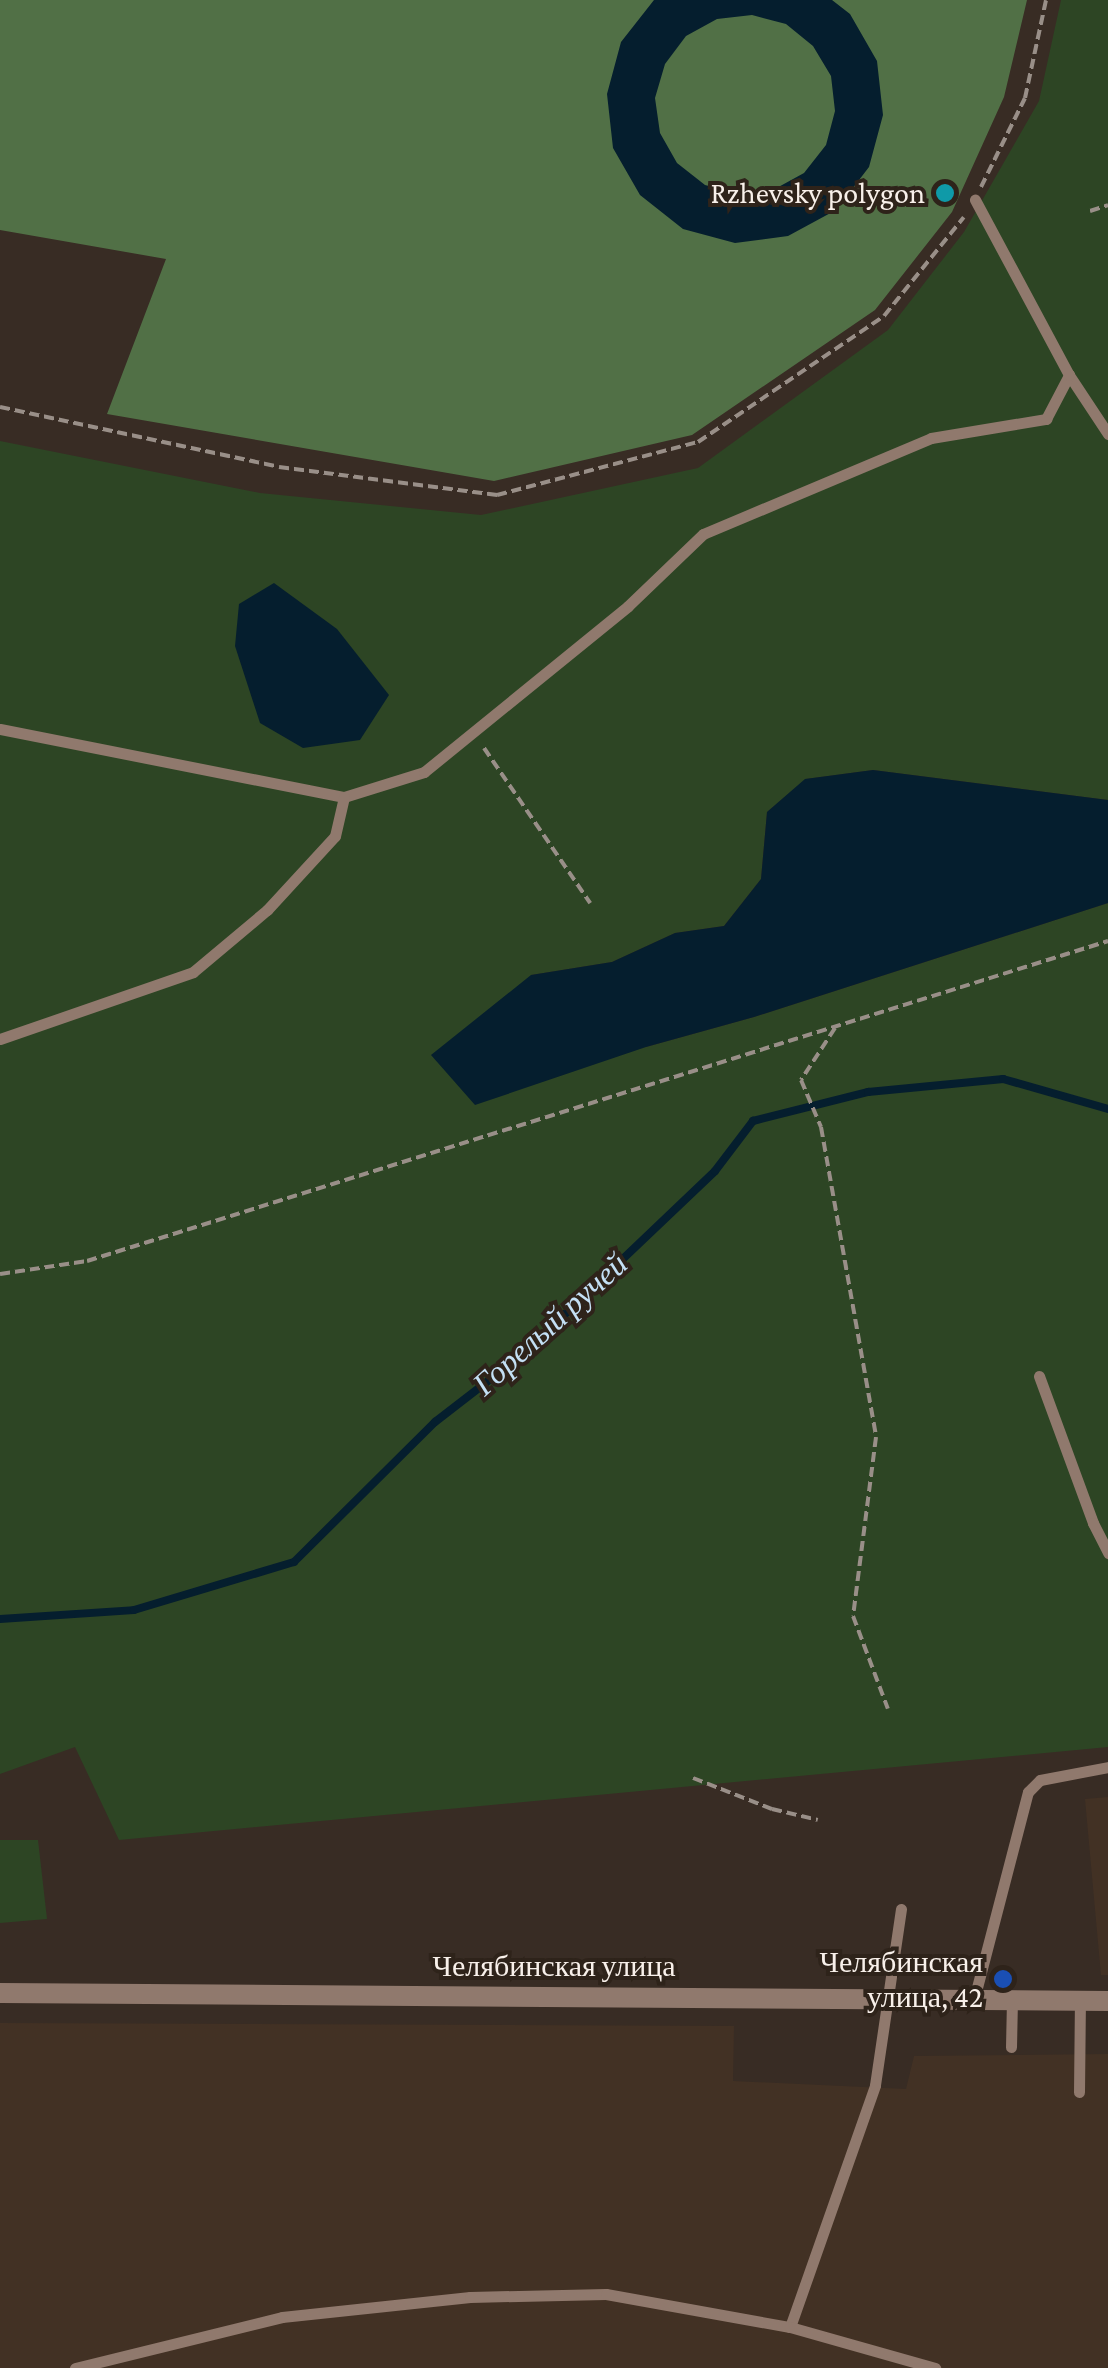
<!DOCTYPE html>
<meta charset="utf-8">
<style>
body{margin:0}
#map{position:relative;width:1108px;height:2368px;overflow:hidden;background:#382c24;font-family:"Crimson Pro",serif}
div>[style]{position:absolute}
.built>*{inset:0;background:#423124}
.green>*{inset:0;background:#2d4524}
.forest>*{inset:0;background:#517046}
.water>*{inset:0;background:#051e2e}
.stream>*{height:8px;margin:-4px;padding:0 4px;transform-origin:4px;border-radius:4px;background:#051e2e}
.path>*{height:4px;margin-top:-2px;transform-origin:0;background:repeating-linear-gradient(90deg,#998f88 0 10px,transparent 0 15px)}
.service>*{height:11px;margin:-5.5px;padding:0 5.5px;transform-origin:5.5px;border-radius:5.5px;background:#90796d}
.tertiary>*{height:20px;margin:-10px;padding:0 10px;transform-origin:10px;border-radius:10px;background:#90796d}
.dots>*{width:28px;height:28px;translate:-50% -50%;box-sizing:border-box;border:5px solid #2e231a;border-radius:50%}
span{translate:-50% -50%;white-space:nowrap;text-align:center;line-height:1.15;-webkit-text-stroke:8px #2e231a;paint-order:stroke}
.poi-label{font-size:30px;color:#f8f0ea}
.right{translate:-100% -50%;text-align:right}
.street-label{font-size:30px;color:#f8f0ea}
.water-label{font-size:32px;color:#c4e0f5;font-style:italic}
</style>
<div id="map">
<div class="built">
<i style="clip-path:polygon(1108px 1797px,1108px 1975px,1101px 1975px,1085px 1799px)"></i>
<i style="clip-path:polygon(0 2023px,734px 2026px,733px 2081px,906px 2089px,914px 2056px,1108px 2054px,1108px 2368px,0 2368px)"></i>
</div>
<div class="green">
<i style="clip-path:polygon(1061px 0,1108px 0,1108px 800px,873px 770px,806px 779px,767px 812px,761px 879px,724px 926px,675px 933px,612px 962px,531px 975px,646px 1047px,754px 1017px,1108px 903px,1108px 1747px,119px 1840px,75px 1747px,0 1774px,0 441px,260px 493px,481px 515px,698px 468px,888px 330px,964px 232px,1039px 101px)"></i>
<i style="clip-path:polygon(0 1840px,38px 1840px,47px 1919px,0 1923px)"></i>
</div>
<div class="forest">
<i style="clip-path:polygon(0 0,1027px 0,1004px 97px,952px 212px,875px 310px,692px 435px,494px 481px,107px 414px,166px 259px,0 230px)"></i>
</div>
<div class="water">
<i style="clip-path:polygon(evenodd,654px 0,832px 0,850px 14px,877px 61px,883px 115px,869px 167px,836px 210px,788px 236px,735px 243px,683px 229px,640px 195px,613px 148px,607px 94px,621px 42px,654px 0,752px 15px,786px 24px,813px 46px,831px 76px,835px 111px,826px 145px,804px 173px,773px 190px,738px 194px,705px 185px,677px 163px,660px 133px,655px 98px,665px 64px,686px 36px,717px 19px,752px 15px)"></i>
<i style="clip-path:polygon(274px 583px,337px 629px,389px 695px,360px 740px,303px 748px,260px 723px,235px 646px,239px 604px)"></i>
<i style="clip-path:polygon(873px 770px,1108px 800px,1108px 903px,754px 1017px,646px 1047px,475px 1105px,431px 1055px,531px 975px,612px 962px,675px 933px,724px 926px,761px 879px,767px 812px,805px 779px)"></i>
</div>
<div class="stream">
<i style="left:0;top:1619px;width:134px;rotate:-3.8deg"></i>
<i style="left:134px;top:1610px;width:167px;rotate:-16.7deg"></i>
<i style="left:294px;top:1562px;width:199px;rotate:-44.8deg"></i>
<i style="left:435px;top:1422px;width:111px;rotate:-37.7deg"></i>
<i style="left:523px;top:1354px;width:265px;rotate:-43.6deg"></i>
<i style="left:715px;top:1171px;width:63px;rotate:-52.8deg"></i>
<i style="left:753px;top:1121px;width:119px;rotate:-14.2deg"></i>
<i style="left:868px;top:1092px;width:136px;rotate:-5.5deg"></i>
<i style="left:1003px;top:1079px;width:109px;rotate:15.9deg"></i>
</div>
<div class="path">
<i style="left:981px;top:187px;width:99px;rotate:-63.7deg"></i>
<i style="left:1025px;top:98px;width:100px;rotate:-77.9deg"></i>
<i style="left:1090px;top:211px;width:19px;rotate:-18deg"></i>
<i style="left:0;top:407px;width:285px;rotate:12.1deg"></i>
<i style="left:279px;top:467px;width:220px;rotate:7.3deg"></i>
<i style="left:497px;top:495px;width:208px;rotate:-14.8deg"></i>
<i style="left:698px;top:442px;width:225px;rotate:-34.1deg"></i>
<i style="left:884px;top:316px;width:127px;rotate:-51.1deg"></i>
<i style="left:484px;top:748px;width:188px;rotate:55.6deg"></i>
<i style="left:835px;top:1028px;width:62px;rotate:123.2deg"></i>
<i style="left:801px;top:1080px;width:51px;rotate:66.9deg"></i>
<i style="left:821px;top:1127px;width:315px;rotate:79.9deg"></i>
<i style="left:876px;top:1437px;width:180px;rotate:97.3deg"></i>
<i style="left:853px;top:1616px;width:99px;rotate:69.4deg"></i>
<i style="left:0;top:1274px;width:88px;rotate:-8.5deg"></i>
<i style="left:87px;top:1261px;width:1070px;rotate:-17.4deg"></i>
<i style="left:693px;top:1778px;width:85px;rotate:21.4deg"></i>
<i style="left:772px;top:1809px;width:47px;rotate:13.4deg"></i>
</div>
<div class="service">
<i style="left:1069px;top:375px;width:71px;rotate:56.5deg"></i>
<i style="left:0;top:729px;width:351px;rotate:11.2deg"></i>
<i style="left:344px;top:797px;width:84px;rotate:-17.4deg"></i>
<i style="left:424px;top:772px;width:263px;rotate:-39.1deg"></i>
<i style="left:628px;top:606px;width:104px;rotate:-43.8deg"></i>
<i style="left:703px;top:534px;width:247px;rotate:-22.8deg"></i>
<i style="left:931px;top:438px;width:117px;rotate:-9.4deg"></i>
<i style="left:1046px;top:419px;width:50px;rotate:-62.4deg"></i>
<i style="left:1069px;top:375px;width:199px;rotate:-118.2deg"></i>
<i style="left:0;top:1039px;width:204px;rotate:-19.1deg"></i>
<i style="left:193px;top:972px;width:97px;rotate:-40deg"></i>
<i style="left:267px;top:910px;width:100px;rotate:-47.4deg"></i>
<i style="left:335px;top:836px;width:40px;rotate:-77deg"></i>
<i style="left:1039px;top:1376px;width:157px;rotate:69.8deg"></i>
<i style="left:1093px;top:1523px;width:34px;rotate:63deg"></i>
<i style="left:974px;top:1999px;width:214px;rotate:-75.4deg"></i>
<i style="left:1028px;top:1792px;width:17px;rotate:-45deg"></i>
<i style="left:1040px;top:1780px;width:69px;rotate:-10.8deg"></i>
<i style="left:1011px;top:2047px;width:48px;rotate:-88.8deg"></i>
<i style="left:1079px;top:2092px;width:92px;rotate:-89.4deg"></i>
<i style="left:790px;top:2327px;width:256px;rotate:-70.6deg"></i>
<i style="left:875px;top:2085px;width:178px;rotate:-81.6deg"></i>
<i style="left:75px;top:2368px;width:213px;rotate:-13.8deg"></i>
<i style="left:282px;top:2317px;width:189px;rotate:-6.1deg"></i>
<i style="left:470px;top:2297px;width:136px;rotate:-1.3deg"></i>
<i style="left:606px;top:2294px;width:187px;rotate:10.2deg"></i>
<i style="left:790px;top:2327px;width:151px;rotate:15.8deg"></i>
</div>
<div class="tertiary">
<i style="left:0;top:1993px;width:1108px;rotate:0.41deg"></i>
</div>
<div class="dots">
<i style="left:945px;top:193px;background:#0f9aa8"></i>
<i style="left:1003px;top:1979px;background:#1a4fb4"></i>
</div>
<div class="poi-label">
<span class="right" style="left:925px;top:193px">Rzhevsky polygon</span>
<span class="right" style="left:983px;top:1979px">Челябинская<br>улица, 42</span>
</div>
<div class="street-label">
<span style="left:554px;top:1966px">Челябинская улица</span>
</div>
<div class="water-label">
<span style="left:550px;top:1324px;rotate:-42deg">Горелый ручей</span>
</div>
</div>
